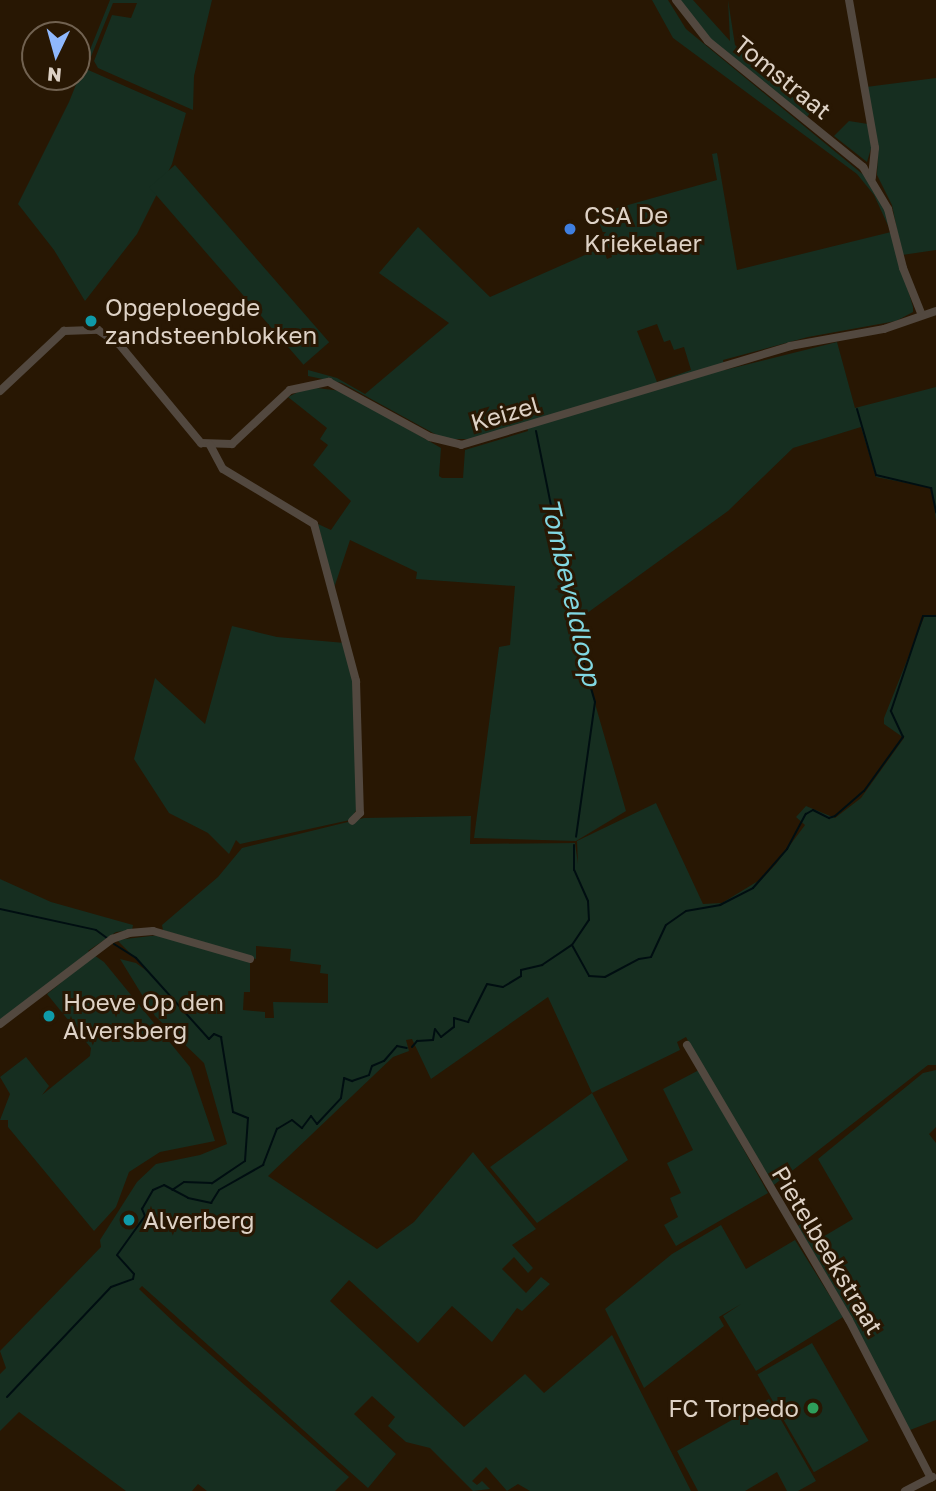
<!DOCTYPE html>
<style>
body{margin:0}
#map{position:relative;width:936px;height:1491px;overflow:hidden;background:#281703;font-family:"Golos Text",sans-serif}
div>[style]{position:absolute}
.green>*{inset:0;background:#162e20;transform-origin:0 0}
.stream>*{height:2px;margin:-1px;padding:0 1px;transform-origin:1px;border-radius:1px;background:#000e11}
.minor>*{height:8px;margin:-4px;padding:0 4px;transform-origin:4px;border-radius:4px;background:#52483f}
.dots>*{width:19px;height:19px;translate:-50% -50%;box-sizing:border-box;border:4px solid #281703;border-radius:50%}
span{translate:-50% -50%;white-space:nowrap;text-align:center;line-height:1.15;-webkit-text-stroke:6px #281703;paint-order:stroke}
.street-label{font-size:24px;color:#ded2c6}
.poi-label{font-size:24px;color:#ded2c6}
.left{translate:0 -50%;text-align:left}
.right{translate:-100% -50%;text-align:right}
.water-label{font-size:26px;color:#81d7e1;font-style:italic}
.north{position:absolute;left:21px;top:21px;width:70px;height:70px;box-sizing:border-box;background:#281703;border:2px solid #716251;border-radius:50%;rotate:185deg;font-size:19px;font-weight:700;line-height:28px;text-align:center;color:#ded2c6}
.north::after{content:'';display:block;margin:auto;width:24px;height:32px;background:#8fb8fd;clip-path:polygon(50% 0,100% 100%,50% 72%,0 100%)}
</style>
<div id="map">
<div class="green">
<i style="clip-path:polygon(110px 0,212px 0,194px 76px,193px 110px,98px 68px,94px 61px,112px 15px,131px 18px,137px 3px,113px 3px,86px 69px,186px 113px,172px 164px,137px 234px,85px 301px,54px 250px,18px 204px,69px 102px)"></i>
<i style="clip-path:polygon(evenodd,652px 0,668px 0,686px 29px,866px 177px,883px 203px,913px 307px,913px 312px,896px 321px,808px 337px,723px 360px,725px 370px,837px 342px,855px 408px,936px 387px,936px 521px,932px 488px,876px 477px,861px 427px,793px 448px,728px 511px,572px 624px,626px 811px,576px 841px,474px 838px,499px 647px,510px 645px,515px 586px,416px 579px,417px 572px,350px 540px,334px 588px,318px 524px,331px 530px,351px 501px,313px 465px,328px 445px,320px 439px,327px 428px,288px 397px,308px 387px,342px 391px,441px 448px,439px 476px,442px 478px,463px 478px,465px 450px,528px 431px,526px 424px,477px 439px,444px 439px,342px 383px,308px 376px,308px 370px,337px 378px,365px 394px,449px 323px,379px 273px,418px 227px,490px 297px,603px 247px,607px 259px,612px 257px,596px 214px,717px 180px,712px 154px,717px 153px,737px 270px,891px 232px,874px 195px,857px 174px,673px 38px,652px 0,657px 324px,664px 342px,670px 340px,674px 350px,684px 347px,691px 370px,657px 382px,637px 331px,657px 324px)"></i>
<i style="clip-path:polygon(680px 0,693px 0,730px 41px,728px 0,735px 45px,810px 113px,807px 117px,703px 33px)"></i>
<i style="clip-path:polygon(936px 78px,936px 250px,902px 255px,892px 205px,877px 175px,878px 149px,866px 87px)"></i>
<i style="clip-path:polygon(849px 121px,868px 124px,872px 145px,867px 162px,834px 136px)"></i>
<i style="left:175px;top:165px;width:235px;height:34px;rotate:49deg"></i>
<i style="clip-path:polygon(925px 615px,936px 616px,936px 1065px,928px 1065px,770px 1188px,686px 1037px,677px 1042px,680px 1050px,592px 1093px,628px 1160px,537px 1223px,490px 1167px,592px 1093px,548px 997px,431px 1079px,412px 1039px,406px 1040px,409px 1051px,393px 1057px,268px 1176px,377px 1249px,414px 1222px,473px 1152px,536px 1229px,512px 1245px,533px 1268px,528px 1273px,514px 1257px,502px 1269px,526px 1293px,541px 1277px,550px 1284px,522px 1311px,517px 1308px,492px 1342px,452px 1306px,418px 1343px,349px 1280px,330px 1301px,464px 1427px,525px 1374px,544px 1393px,612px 1335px,691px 1491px,530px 1491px,518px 1484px,507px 1491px,486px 1467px,472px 1481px,477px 1485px,482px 1481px,490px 1489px,473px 1491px,430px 1448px,406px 1442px,388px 1426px,395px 1417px,372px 1396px,354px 1414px,396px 1454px,368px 1488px,142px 1286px,139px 1289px,178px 1326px,349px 1477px,335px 1491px,207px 1491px,198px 1484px,192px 1491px,126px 1491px,19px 1412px,0 1431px,0 1374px,6px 1368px,0 1351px,101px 1247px,100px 1240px,137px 1182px,156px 1164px,200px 1155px,227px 1144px,204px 1063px,155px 1016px,120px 959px,136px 963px,151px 974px,117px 940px,159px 935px,250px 962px,250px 992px,244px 992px,243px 1010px,265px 1012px,265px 1018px,274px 1018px,273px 1002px,328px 1003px,328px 974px,320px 973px,321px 965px,290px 961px,291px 949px,256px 946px,256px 959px,163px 930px,162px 925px,218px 877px,242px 848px,364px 818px,471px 816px,470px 844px,575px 843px,578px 864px,577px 841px,656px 803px,703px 904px,722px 903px,763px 878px,776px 864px,805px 825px,796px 817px,806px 806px,835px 818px,861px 798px,904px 738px,884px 724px,884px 718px)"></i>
<i style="clip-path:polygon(232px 626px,277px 637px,345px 643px,354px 685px,357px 809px,350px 820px,240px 844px,236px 840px,229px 854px,208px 833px,169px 813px,134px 759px,155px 678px,205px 724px)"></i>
<i style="clip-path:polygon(0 879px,51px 902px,133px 925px,132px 930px,116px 932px,88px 951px,104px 962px,190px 1067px,215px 1141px,160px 1152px,129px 1172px,116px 1207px,94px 1231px,8px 1127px,8px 1120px,0 1120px,10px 1094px,0 1077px,26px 1057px,49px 1086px,42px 1095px,90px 1056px,91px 1048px,47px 994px,62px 982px,0 1020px)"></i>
<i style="clip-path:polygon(699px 1070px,768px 1193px,676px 1246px,664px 1225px,678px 1217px,670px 1198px,681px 1193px,667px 1163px,693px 1150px,663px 1089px)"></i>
<i style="clip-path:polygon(936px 1070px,936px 1127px,929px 1134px,936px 1143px,936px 1420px,910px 1430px,795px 1227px,804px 1223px,816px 1241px,853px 1219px,818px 1159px,923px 1073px)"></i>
<i style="clip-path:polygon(721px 1225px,746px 1269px,795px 1240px,843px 1317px,756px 1371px,723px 1316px,741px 1304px,719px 1317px,724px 1326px,644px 1388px,605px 1309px,672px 1254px)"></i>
<i style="left:812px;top:1343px;width:113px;height:63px;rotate:60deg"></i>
<i style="clip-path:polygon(769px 1399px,816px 1481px,798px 1491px,787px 1491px,777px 1472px,745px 1491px,698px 1491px,677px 1451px)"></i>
</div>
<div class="stream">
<i style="left:857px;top:409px;width:69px;rotate:73.9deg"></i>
<i style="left:876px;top:475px;width:57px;rotate:13.3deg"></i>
<i style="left:931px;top:488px;width:25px;rotate:78deg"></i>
<i style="left:536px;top:431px;width:223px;rotate:78.6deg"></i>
<i style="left:580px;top:650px;width:54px;rotate:73.9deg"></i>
<i style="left:595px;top:702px;width:136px;rotate:98deg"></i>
<i style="left:0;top:909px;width:98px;rotate:12.3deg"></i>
<i style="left:96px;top:930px;width:14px;rotate:36deg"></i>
<i style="left:114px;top:944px;width:26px;rotate:32deg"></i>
<i style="left:136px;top:958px;width:109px;rotate:48deg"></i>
<i style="left:209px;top:1039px;width:7px;rotate:-45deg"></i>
<i style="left:214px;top:1034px;width:8px;rotate:23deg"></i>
<i style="left:221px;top:1037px;width:76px;rotate:80.9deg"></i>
<i style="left:233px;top:1112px;width:16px;rotate:22deg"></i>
<i style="left:248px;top:1118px;width:43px;rotate:94deg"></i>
<i style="left:245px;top:1161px;width:40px;rotate:146deg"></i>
<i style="left:212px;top:1183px;width:28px;rotate:-178deg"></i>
<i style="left:184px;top:1182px;width:14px;rotate:146deg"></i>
<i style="left:572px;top:945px;width:30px;rotate:-56deg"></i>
<i style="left:589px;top:920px;width:19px;rotate:-93deg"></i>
<i style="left:588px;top:901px;width:34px;rotate:-114deg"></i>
<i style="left:574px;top:870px;width:25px;rotate:-90deg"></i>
<i style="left:412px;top:1047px;width:8px;rotate:-50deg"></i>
<i style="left:417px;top:1041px;width:16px;rotate:-4deg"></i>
<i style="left:433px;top:1040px;width:11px;rotate:-80deg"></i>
<i style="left:435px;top:1029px;width:10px;rotate:53deg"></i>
<i style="left:441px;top:1037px;width:16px;rotate:-38deg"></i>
<i style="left:454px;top:1027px;width:9px;rotate:-90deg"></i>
<i style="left:454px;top:1018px;width:15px;rotate:16deg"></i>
<i style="left:468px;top:1022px;width:42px;rotate:-63.4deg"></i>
<i style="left:487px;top:984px;width:16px;rotate:11deg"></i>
<i style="left:503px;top:987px;width:21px;rotate:-31deg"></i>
<i style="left:521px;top:976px;width:6px;rotate:-90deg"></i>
<i style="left:521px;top:970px;width:22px;rotate:-13deg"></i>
<i style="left:542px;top:965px;width:36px;rotate:-34deg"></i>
<i style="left:572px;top:945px;width:35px;rotate:61deg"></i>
<i style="left:589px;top:976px;width:16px;rotate:4deg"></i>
<i style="left:605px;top:977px;width:38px;rotate:-28deg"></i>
<i style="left:639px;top:959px;width:12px;rotate:-9deg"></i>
<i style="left:651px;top:957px;width:35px;rotate:-65deg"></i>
<i style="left:666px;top:925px;width:24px;rotate:-35deg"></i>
<i style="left:686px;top:911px;width:35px;rotate:-10deg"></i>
<i style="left:720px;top:905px;width:37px;rotate:-27deg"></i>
<i style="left:753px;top:888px;width:52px;rotate:-48.9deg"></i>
<i style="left:787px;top:849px;width:40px;rotate:-62deg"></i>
<i style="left:806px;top:814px;width:8px;rotate:-30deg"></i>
<i style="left:813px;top:810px;width:18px;rotate:27deg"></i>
<i style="left:829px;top:818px;width:6px;rotate:-18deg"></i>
<i style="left:835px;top:816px;width:38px;rotate:-41deg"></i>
<i style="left:864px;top:791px;width:67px;rotate:-54.2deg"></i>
<i style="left:903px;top:737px;width:29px;rotate:-115deg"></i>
<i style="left:891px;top:711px;width:100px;rotate:-71.4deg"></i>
<i style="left:923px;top:616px;width:13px"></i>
<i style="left:7px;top:1397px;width:151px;rotate:-46.6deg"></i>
<i style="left:111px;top:1287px;width:23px;rotate:-20deg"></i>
<i style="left:133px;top:1279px;width:5px;rotate:-79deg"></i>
<i style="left:134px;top:1274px;width:25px;rotate:-132deg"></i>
<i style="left:117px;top:1255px;width:48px;rotate:-54.3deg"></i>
<i style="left:145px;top:1216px;width:8px;rotate:-113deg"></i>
<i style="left:142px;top:1209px;width:22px;rotate:-60deg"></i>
<i style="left:153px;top:1190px;width:12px;rotate:-24deg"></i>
<i style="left:164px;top:1185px;width:27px;rotate:28deg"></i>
<i style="left:188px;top:1198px;width:24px;rotate:12deg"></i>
<i style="left:211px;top:1203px;width:15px;rotate:-58deg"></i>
<i style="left:219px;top:1190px;width:51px;rotate:-29.6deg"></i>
<i style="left:263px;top:1165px;width:39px;rotate:-69deg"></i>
<i style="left:277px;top:1129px;width:17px;rotate:-31deg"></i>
<i style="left:292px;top:1120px;width:13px;rotate:39deg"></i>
<i style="left:302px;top:1128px;width:15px;rotate:-53deg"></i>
<i style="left:311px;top:1116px;width:10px;rotate:53deg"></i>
<i style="left:317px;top:1124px;width:35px;rotate:-47deg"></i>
<i style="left:341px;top:1098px;width:20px;rotate:-81deg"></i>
<i style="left:344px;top:1078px;width:9px;rotate:21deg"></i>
<i style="left:352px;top:1081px;width:18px;rotate:-19deg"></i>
<i style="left:369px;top:1075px;width:9px;rotate:-72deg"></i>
<i style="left:372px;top:1066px;width:13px;rotate:-23deg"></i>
<i style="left:384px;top:1061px;width:20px;rotate:-49deg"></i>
<i style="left:397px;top:1046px;width:10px;rotate:11deg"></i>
</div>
<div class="minor">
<i style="left:676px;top:0;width:52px;rotate:52deg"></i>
<i style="left:708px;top:41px;width:200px;rotate:39.1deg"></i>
<i style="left:863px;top:167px;width:49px;rotate:59.2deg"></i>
<i style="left:888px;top:209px;width:61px;rotate:75.7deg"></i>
<i style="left:903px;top:268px;width:48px;rotate:68.2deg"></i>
<i style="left:849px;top:0;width:150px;rotate:80deg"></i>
<i style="left:875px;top:148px;width:30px;rotate:96deg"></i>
<i style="left:0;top:391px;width:88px;rotate:-43.2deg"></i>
<i style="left:64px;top:331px;width:34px;rotate:-2deg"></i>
<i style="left:98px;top:330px;width:25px;rotate:34deg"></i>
<i style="left:119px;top:344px;width:129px;rotate:50.4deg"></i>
<i style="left:201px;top:443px;width:31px;rotate:2deg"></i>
<i style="left:232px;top:444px;width:79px;rotate:-43deg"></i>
<i style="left:290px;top:390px;width:40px;rotate:-12deg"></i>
<i style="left:329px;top:382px;width:115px;rotate:28.6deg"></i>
<i style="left:430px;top:437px;width:32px;rotate:14deg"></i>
<i style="left:461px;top:445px;width:344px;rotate:-16.7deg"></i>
<i style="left:790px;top:346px;width:96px;rotate:-10.3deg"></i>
<i style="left:884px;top:329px;width:55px;rotate:-19.1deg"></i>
<i style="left:210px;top:445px;width:27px;rotate:62deg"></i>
<i style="left:223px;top:469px;width:106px;rotate:31.1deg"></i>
<i style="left:314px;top:524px;width:163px;rotate:75deg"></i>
<i style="left:356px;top:681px;width:132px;rotate:88.3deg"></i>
<i style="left:360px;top:813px;width:11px;rotate:135deg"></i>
<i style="left:0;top:1024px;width:141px;rotate:-37.2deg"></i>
<i style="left:112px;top:939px;width:18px;rotate:-19deg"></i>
<i style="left:129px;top:933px;width:24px;rotate:-5deg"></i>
<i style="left:153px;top:931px;width:101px;rotate:16.1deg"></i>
<i style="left:687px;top:1045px;width:319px;rotate:59.5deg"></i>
<i style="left:849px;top:1320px;width:178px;rotate:62.6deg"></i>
<i style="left:905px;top:1491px;width:31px;rotate:-27deg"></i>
</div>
<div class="dots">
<i style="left:570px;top:229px;background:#3f7fe0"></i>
<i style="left:91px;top:321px;background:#0f9aa8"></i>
<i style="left:49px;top:1016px;background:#0f9aa8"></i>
<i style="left:129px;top:1220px;background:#0f9aa8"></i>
<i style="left:813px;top:1408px;background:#2e9e5b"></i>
</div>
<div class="street-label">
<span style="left:783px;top:77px;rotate:39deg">Tomstraat</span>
<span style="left:505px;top:413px;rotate:-16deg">Keizel</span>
<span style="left:828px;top:1250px;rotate:59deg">Pietelbeekstraat</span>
</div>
<div class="poi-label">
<span class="left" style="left:584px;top:229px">CSA De<br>Kriekelaer</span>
<span class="left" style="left:105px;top:321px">Opgeploegde<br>zandsteenblokken</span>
<span class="left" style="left:63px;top:1016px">Hoeve Op den<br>Alversberg</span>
<span class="left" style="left:143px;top:1220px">Alverberg</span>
<span class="right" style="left:799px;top:1408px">FC Torpedo</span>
</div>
<div class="water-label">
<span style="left:571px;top:592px;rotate:77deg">Tombeveldloop</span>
</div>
<div class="north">N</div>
</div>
